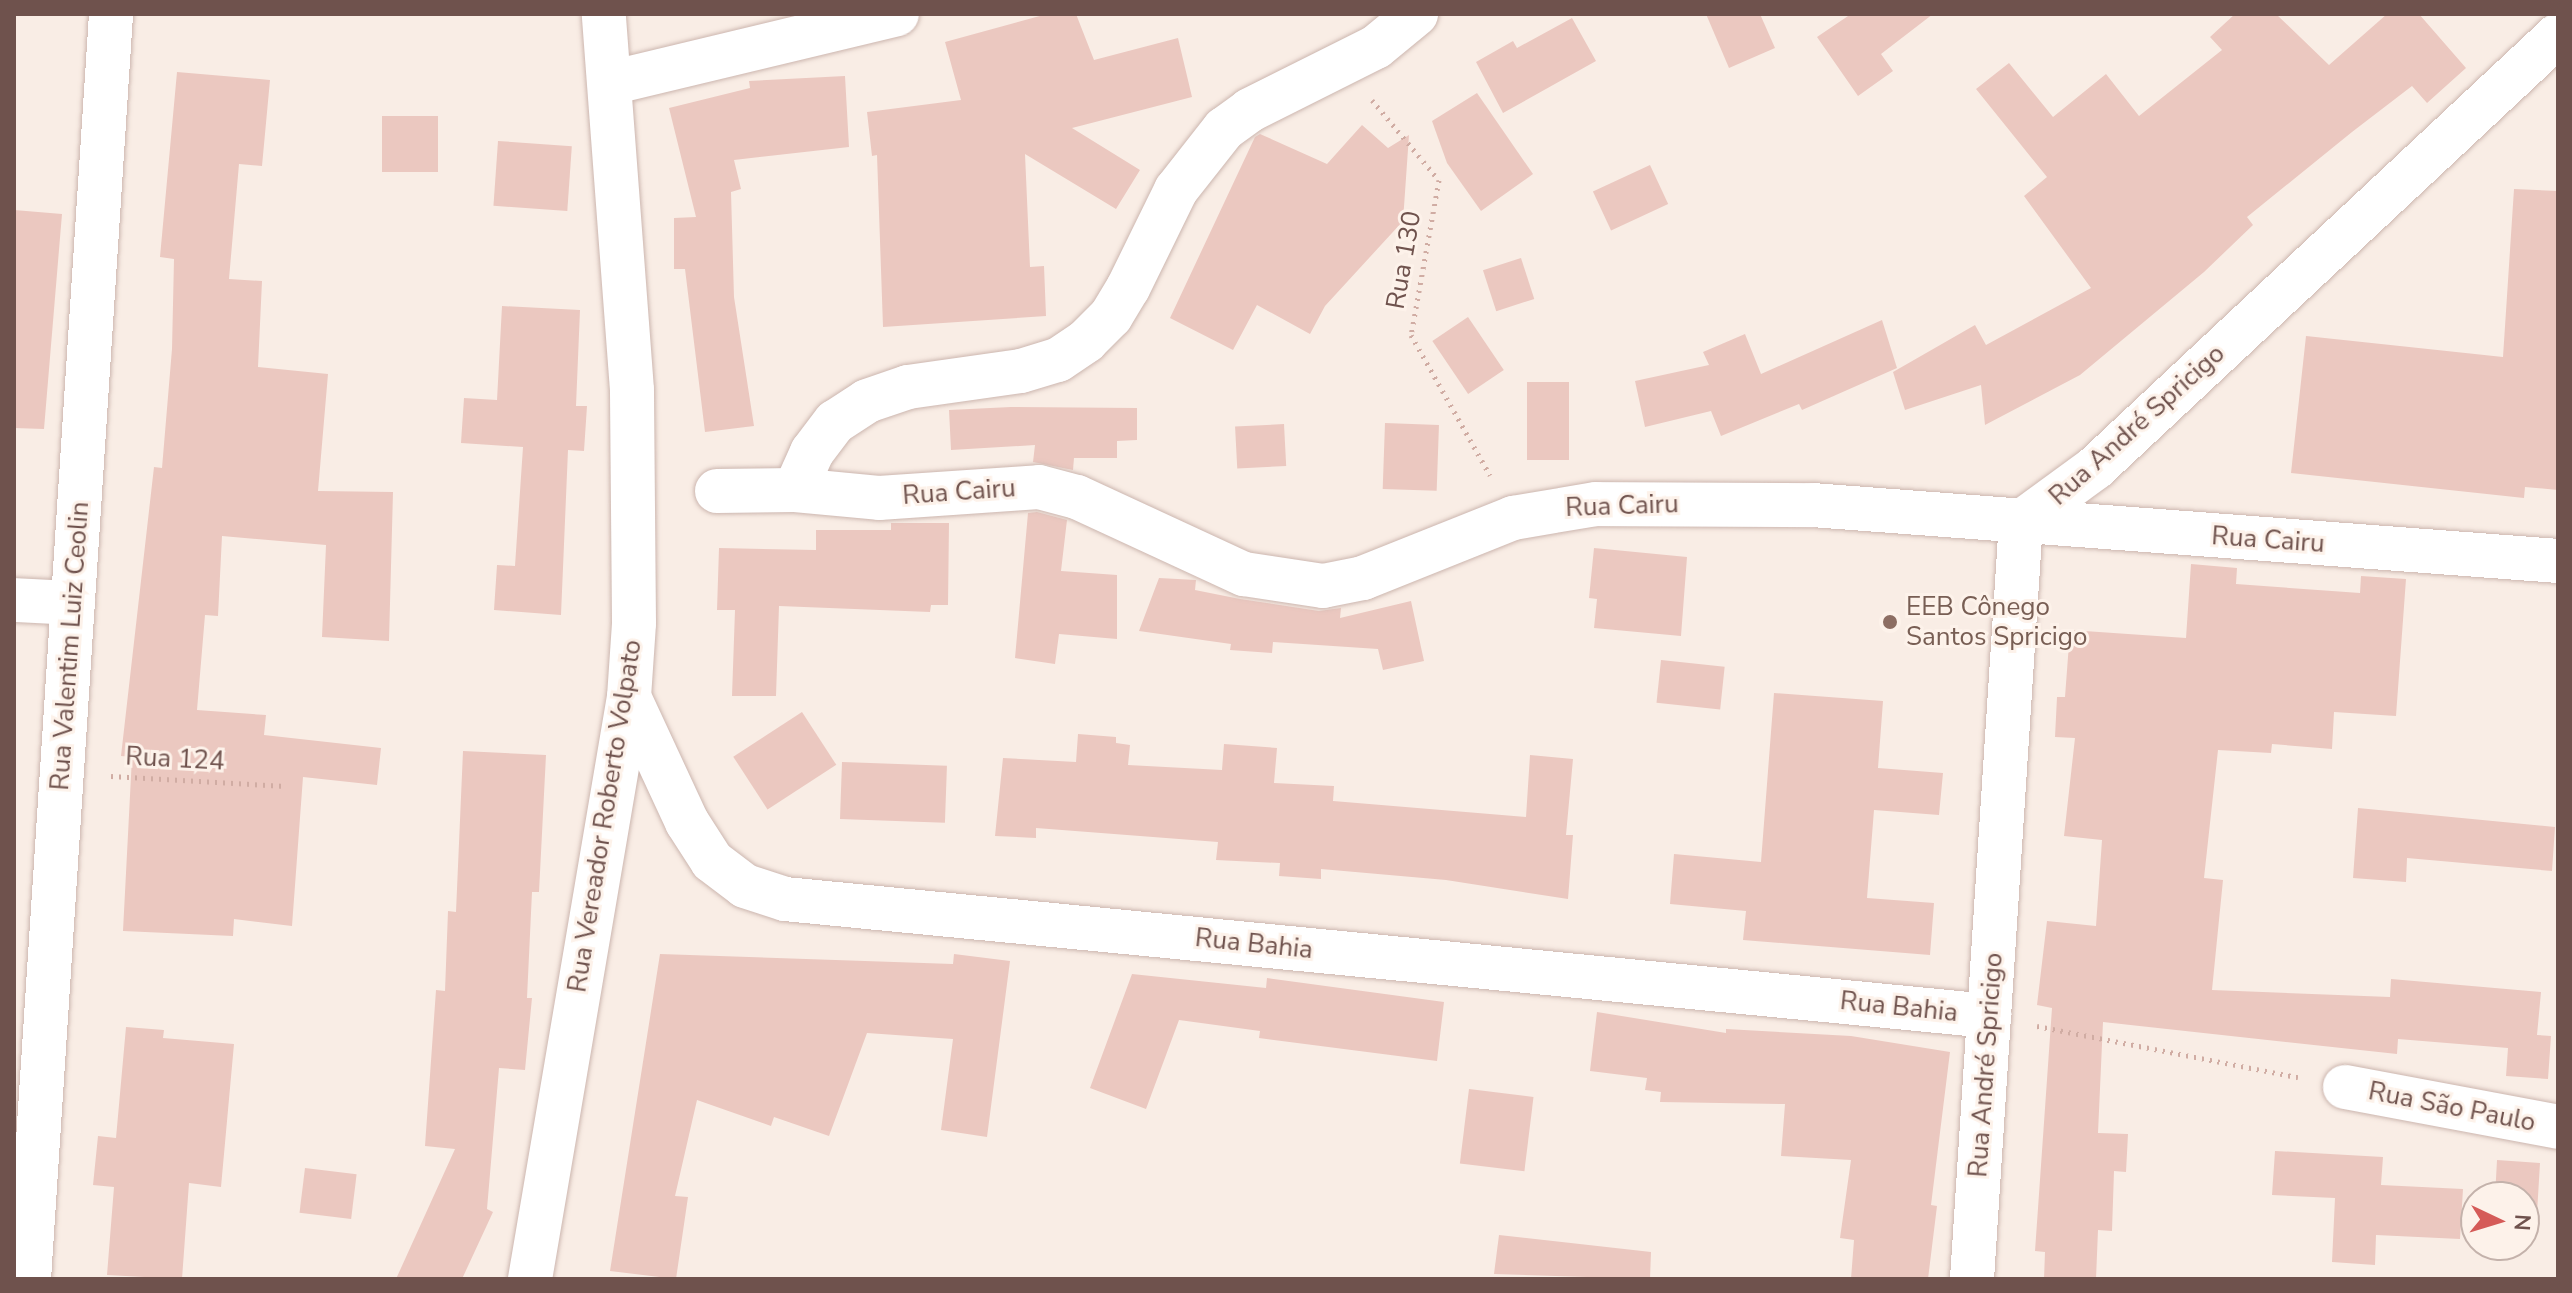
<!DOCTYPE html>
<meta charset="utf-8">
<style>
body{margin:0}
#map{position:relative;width:2572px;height:1293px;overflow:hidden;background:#f9ede5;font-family:"Nunito Sans",sans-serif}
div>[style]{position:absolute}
.building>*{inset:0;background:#ebc8c0;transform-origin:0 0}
.path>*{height:5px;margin-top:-2.5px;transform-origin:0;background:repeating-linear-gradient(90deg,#d0aca3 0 2px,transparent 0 8px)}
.roads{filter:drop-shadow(0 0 2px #ccb6af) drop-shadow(0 0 2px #ccb6af)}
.minor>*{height:44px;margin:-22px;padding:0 22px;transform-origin:22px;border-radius:22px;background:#fff}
.dots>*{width:22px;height:22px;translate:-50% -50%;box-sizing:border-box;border:4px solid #fdf2ea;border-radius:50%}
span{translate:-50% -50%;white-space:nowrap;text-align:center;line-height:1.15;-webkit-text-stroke:6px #fdf2ea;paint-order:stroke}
.street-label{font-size:26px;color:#6f524d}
.education-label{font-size:26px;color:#785e54}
.left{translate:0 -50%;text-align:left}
.frame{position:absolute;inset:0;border:16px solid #6f524d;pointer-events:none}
.north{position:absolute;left:2460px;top:1181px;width:80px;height:80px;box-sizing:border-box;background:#fdf2ea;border:2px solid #c4b2ab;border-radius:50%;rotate:94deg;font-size:22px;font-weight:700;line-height:32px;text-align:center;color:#6f524d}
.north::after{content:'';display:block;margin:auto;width:28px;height:36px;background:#d55b58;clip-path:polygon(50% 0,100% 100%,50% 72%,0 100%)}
</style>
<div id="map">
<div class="building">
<i style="clip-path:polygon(1047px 14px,1076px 14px,1094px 60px,1178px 38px,1192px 97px,1072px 128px,1140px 170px,1116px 209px,1025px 154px,1030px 267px,1044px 266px,1046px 316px,883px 327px,877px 155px,872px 156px,867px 112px,961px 100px,945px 42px)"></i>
<i style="clip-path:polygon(1706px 14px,1760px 14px,1775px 48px,1729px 68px)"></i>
<i style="clip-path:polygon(1851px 14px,1933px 14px,1881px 54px,1893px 71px,1858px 96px,1817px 37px)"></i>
<i style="clip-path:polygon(2235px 14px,2276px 14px,2329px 65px,2387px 14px,2419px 14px,2466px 68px,2427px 103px,2412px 86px,2352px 132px,2247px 217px,2253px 225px,2204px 272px,2080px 375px,1985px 425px,1981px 385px,1905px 410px,1893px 372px,1975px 325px,1986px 345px,2091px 288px,2024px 196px,2047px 177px,1976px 89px,2009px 63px,2053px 117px,2106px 74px,2139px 116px,2222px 50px,2210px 37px)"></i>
<i style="clip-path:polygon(1572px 18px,1596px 61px,1503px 113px,1476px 62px,1513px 41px,1517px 48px)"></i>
<i style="clip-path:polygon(177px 72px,270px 80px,262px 166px,239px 164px,229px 279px,262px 281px,258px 367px,328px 374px,318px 491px,393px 492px,389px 641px,322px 637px,326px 545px,222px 536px,218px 616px,205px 615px,197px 710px,266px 715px,264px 735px,381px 748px,377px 785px,303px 777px,292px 926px,234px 919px,233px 936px,123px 931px,132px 757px,121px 756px,154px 467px,162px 468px,172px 349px,174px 259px,160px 257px)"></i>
<i style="clip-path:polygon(845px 76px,849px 147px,734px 160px,741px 189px,731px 192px,734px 297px,754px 426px,705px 432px,685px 269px,674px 269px,674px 218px,696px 217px,669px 108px,750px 88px,749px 81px)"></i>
<i style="clip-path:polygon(1477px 93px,1533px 174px,1481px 211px,1447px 163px,1432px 121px)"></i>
<i style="left:438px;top:116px;width:56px;height:56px;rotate:90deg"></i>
<i style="clip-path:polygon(1362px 125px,1388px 148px,1409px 135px,1403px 221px,1325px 306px,1310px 334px,1257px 305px,1233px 350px,1170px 318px,1255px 137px,1260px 134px,1327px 164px)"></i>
<i style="left:498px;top:141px;width:74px;height:65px;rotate:4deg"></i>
<i style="left:1650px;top:165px;width:43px;height:63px;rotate:65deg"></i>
<i style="clip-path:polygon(2514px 189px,2558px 191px,2558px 490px,2525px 487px,2524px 498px,2291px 473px,2306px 336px,2503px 357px)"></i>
<i style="clip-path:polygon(14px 210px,62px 214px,44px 429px,14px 428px)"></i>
<i style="left:1521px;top:258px;width:43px;height:40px;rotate:72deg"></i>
<i style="clip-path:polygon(502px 306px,580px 310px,576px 406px,587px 406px,584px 451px,568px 450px,561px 615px,494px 610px,497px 565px,515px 566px,523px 447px,461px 443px,464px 398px,497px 400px)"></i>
<i style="left:1468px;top:317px;width:64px;height:43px;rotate:56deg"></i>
<i style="clip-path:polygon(1882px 320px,1897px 368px,1802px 410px,1799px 404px,1721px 436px,1711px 411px,1645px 427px,1635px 381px,1709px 365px,1703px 352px,1745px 334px,1761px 374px)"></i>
<i style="left:1527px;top:382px;width:42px;height:78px"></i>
<i style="clip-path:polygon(1011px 407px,1137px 408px,1137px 440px,1117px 441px,1117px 458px,1074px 458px,1073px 470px,1033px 462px,1035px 445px,951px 450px,949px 410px)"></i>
<i style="left:1385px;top:423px;width:54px;height:66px;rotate:2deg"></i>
<i style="left:1284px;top:424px;width:42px;height:49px;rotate:87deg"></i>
<i style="clip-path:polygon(1037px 512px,1067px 520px,1061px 571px,1117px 575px,1117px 639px,1059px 634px,1055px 664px,1015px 658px,1028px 513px)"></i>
<i style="clip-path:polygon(891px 523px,949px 523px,948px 605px,931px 605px,930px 612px,779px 606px,776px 696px,732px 696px,735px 610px,717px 610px,719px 548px,816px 550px,816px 530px,891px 530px)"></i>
<i style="clip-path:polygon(1594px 548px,1687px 557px,1681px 636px,1594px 628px,1597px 599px,1589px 598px)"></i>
<i style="clip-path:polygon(2191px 564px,2237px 568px,2236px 584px,2360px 593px,2361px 576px,2406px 579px,2396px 716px,2334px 712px,2332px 749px,2272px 744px,2271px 753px,2218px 750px,2204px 878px,2223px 880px,2212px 990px,2390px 997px,2391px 979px,2541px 992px,2537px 1035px,2551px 1036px,2548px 1079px,2506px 1076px,2508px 1048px,2398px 1039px,2397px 1054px,2103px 1022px,2098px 1133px,2128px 1134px,2126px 1172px,2114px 1171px,2112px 1231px,2098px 1230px,2096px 1279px,2044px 1279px,2045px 1252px,2035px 1251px,2052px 1008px,2037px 1005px,2047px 921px,2096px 926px,2102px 840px,2064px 836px,2075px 738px,2055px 737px,2057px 697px,2065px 697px,2070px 630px,2186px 638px)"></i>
<i style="clip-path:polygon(1159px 578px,1196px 580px,1195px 590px,1240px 599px,1319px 611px,1341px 608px,1340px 618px,1411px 601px,1424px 661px,1383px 670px,1378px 649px,1273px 642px,1272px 653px,1230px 650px,1231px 644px,1139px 631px)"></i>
<i style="left:1661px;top:660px;width:64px;height:43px;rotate:6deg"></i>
<i style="clip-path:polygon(1774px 693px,1883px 701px,1878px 768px,1943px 773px,1939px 815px,1874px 810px,1867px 898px,1934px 903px,1930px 955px,1743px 940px,1746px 911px,1670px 904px,1674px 854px,1761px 862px)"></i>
<i style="left:802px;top:712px;width:63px;height:82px;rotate:57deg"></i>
<i style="clip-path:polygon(1078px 734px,1116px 737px,1116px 743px,1130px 745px,1128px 765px,1222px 770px,1224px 744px,1277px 748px,1274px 783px,1334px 786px,1333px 801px,1526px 817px,1530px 755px,1573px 759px,1566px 835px,1573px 835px,1568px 899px,1446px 880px,1321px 869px,1321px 879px,1279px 876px,1280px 863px,1216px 860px,1218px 842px,1036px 828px,1036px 838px,995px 836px,1003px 758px,1076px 762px)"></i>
<i style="clip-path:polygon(463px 751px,546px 755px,539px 892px,532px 892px,527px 998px,532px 998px,525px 1070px,499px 1068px,487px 1209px,493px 1212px,462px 1279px,396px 1279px,455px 1149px,425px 1146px,436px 990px,445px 991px,448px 911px,456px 912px)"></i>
<i style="left:842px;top:762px;width:105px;height:57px;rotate:2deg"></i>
<i style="clip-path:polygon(2358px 808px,2555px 827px,2552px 871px,2407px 858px,2406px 882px,2353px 878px)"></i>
<i style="clip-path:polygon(660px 954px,953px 964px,954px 954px,1010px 961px,987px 1137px,941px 1130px,953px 1039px,867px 1033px,829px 1136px,774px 1117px,771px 1126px,697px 1100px,675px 1196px,688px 1197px,676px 1279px,610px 1271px)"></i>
<i style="clip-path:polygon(1132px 974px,1266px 988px,1267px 978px,1444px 1002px,1437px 1061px,1259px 1038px,1260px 1031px,1179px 1020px,1146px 1109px,1090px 1088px)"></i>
<i style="clip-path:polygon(1597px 1012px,1726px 1033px,1726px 1029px,1851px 1036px,1950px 1052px,1931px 1205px,1937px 1206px,1928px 1279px,1851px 1279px,1854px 1240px,1840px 1238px,1851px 1160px,1781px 1156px,1785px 1104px,1660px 1102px,1661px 1092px,1645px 1090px,1647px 1078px,1590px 1071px)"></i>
<i style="clip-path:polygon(126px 1027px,164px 1030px,163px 1038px,234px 1044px,221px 1187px,189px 1183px,182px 1279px,107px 1275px,114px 1187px,93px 1185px,98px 1136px,116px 1138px)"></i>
<i style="left:1469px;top:1089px;width:65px;height:75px;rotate:7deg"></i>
<i style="clip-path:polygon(2275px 1151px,2383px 1157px,2381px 1185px,2463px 1189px,2460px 1239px,2376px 1235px,2375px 1265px,2332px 1262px,2335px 1198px,2272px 1195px)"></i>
<i style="clip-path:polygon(2497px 1160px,2540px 1163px,2536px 1230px,2524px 1229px,2524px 1197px,2495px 1197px)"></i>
<i style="left:305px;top:1168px;width:52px;height:45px;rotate:7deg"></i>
<i style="clip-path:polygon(1499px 1235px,1651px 1252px,1650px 1279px,1494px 1274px)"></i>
</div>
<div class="path">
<i style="left:1372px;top:100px;width:104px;rotate:50.1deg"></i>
<i style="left:1439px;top:180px;width:158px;rotate:100.2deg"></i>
<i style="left:1411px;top:335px;width:161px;rotate:60.6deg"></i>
<i style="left:111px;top:776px;width:175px;rotate:3.3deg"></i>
<i style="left:2037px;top:1026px;width:266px;rotate:11.1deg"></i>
</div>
<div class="roads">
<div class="minor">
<i style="left:610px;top:83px;width:295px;rotate:-13.5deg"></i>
<i style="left:795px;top:490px;width:42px;rotate:-65.9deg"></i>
<i style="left:812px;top:452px;width:38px;rotate:-53deg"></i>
<i style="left:835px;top:422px;width:38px;rotate:-33deg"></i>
<i style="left:867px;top:401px;width:43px;rotate:-18.9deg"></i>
<i style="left:908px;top:387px;width:114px;rotate:-8.1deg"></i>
<i style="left:1021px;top:371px;width:39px;rotate:-17deg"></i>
<i style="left:1058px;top:360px;width:34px;rotate:-34deg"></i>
<i style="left:1086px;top:341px;width:35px;rotate:-45deg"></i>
<i style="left:1111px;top:316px;width:33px;rotate:-59deg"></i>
<i style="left:1128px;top:288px;width:109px;rotate:-63.9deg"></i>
<i style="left:1176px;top:190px;width:78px;rotate:-51.8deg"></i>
<i style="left:1224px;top:129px;width:32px;rotate:-36deg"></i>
<i style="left:1250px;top:110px;width:141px;rotate:-26.6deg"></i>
<i style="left:1376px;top:47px;width:52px;rotate:-39.5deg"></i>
<i style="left:717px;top:491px;width:78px;rotate:-0.7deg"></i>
<i style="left:795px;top:490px;width:84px;rotate:5.4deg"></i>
<i style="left:879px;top:498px;width:160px;rotate:-3.9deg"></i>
<i style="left:1039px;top:487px;width:39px;rotate:15deg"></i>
<i style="left:1077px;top:497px;width:184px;rotate:24.8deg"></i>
<i style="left:1244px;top:574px;width:80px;rotate:8.6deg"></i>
<i style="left:1323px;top:586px;width:41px;rotate:-11.3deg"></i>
<i style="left:1363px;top:578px;width:162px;rotate:-21.8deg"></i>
<i style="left:1513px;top:518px;width:84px;rotate:-9.6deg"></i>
<i style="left:1596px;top:504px;width:216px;rotate:0.3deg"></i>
<i style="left:1812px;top:505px;width:748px;rotate:4.29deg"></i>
<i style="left:14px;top:600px;width:59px;rotate:2.9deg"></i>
<i style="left:629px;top:697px;width:138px;rotate:65.1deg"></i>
<i style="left:687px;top:822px;width:46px;rotate:57.3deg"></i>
<i style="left:712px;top:861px;width:41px;rotate:37.1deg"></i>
<i style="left:745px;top:886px;width:42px;rotate:18deg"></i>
<i style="left:785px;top:899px;width:1210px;rotate:5.55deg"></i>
<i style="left:2345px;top:1087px;width:217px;rotate:10.6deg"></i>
<i style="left:29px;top:1279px;width:1268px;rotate:-86.29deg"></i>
<i style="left:530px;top:1279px;width:590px;rotate:-80.35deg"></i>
<i style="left:629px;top:697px;width:74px;rotate:-86.1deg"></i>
<i style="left:634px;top:623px;width:233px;rotate:-90.5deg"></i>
<i style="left:632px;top:390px;width:377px;rotate:-94.3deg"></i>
<i style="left:1972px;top:1279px;width:759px;rotate:-86.3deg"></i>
<i style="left:2021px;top:522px;width:92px;rotate:-36.1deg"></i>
<i style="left:2095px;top:468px;width:634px;rotate:-43.08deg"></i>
</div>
</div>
<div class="dots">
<i style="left:1890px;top:622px;background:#8d6e63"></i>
</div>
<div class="street-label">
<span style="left:1404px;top:260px;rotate:-80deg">Rua 130</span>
<span style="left:2137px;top:425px;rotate:-42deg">Rua André Spricigo</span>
<span style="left:959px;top:492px;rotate:-4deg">Rua Cairu</span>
<span style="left:1622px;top:506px;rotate:-2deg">Rua Cairu</span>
<span style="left:2268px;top:540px;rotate:4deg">Rua Cairu</span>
<span style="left:70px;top:646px;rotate:-86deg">Rua Valentim Luiz Ceolin</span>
<span style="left:175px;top:759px;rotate:3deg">Rua 124</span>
<span style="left:605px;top:816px;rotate:-81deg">Rua Vereador Roberto Volpato</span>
<span style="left:1254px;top:944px;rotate:6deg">Rua Bahia</span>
<span style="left:1899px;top:1007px;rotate:6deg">Rua Bahia</span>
<span style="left:1986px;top:1065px;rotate:-86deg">Rua André Spricigo</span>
<span style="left:2452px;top:1107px;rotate:11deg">Rua São Paulo</span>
</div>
<div class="education-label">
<span class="left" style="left:1906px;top:622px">EEB Cônego<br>Santos Spricigo</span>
</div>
<div class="frame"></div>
<div class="north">N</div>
</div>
